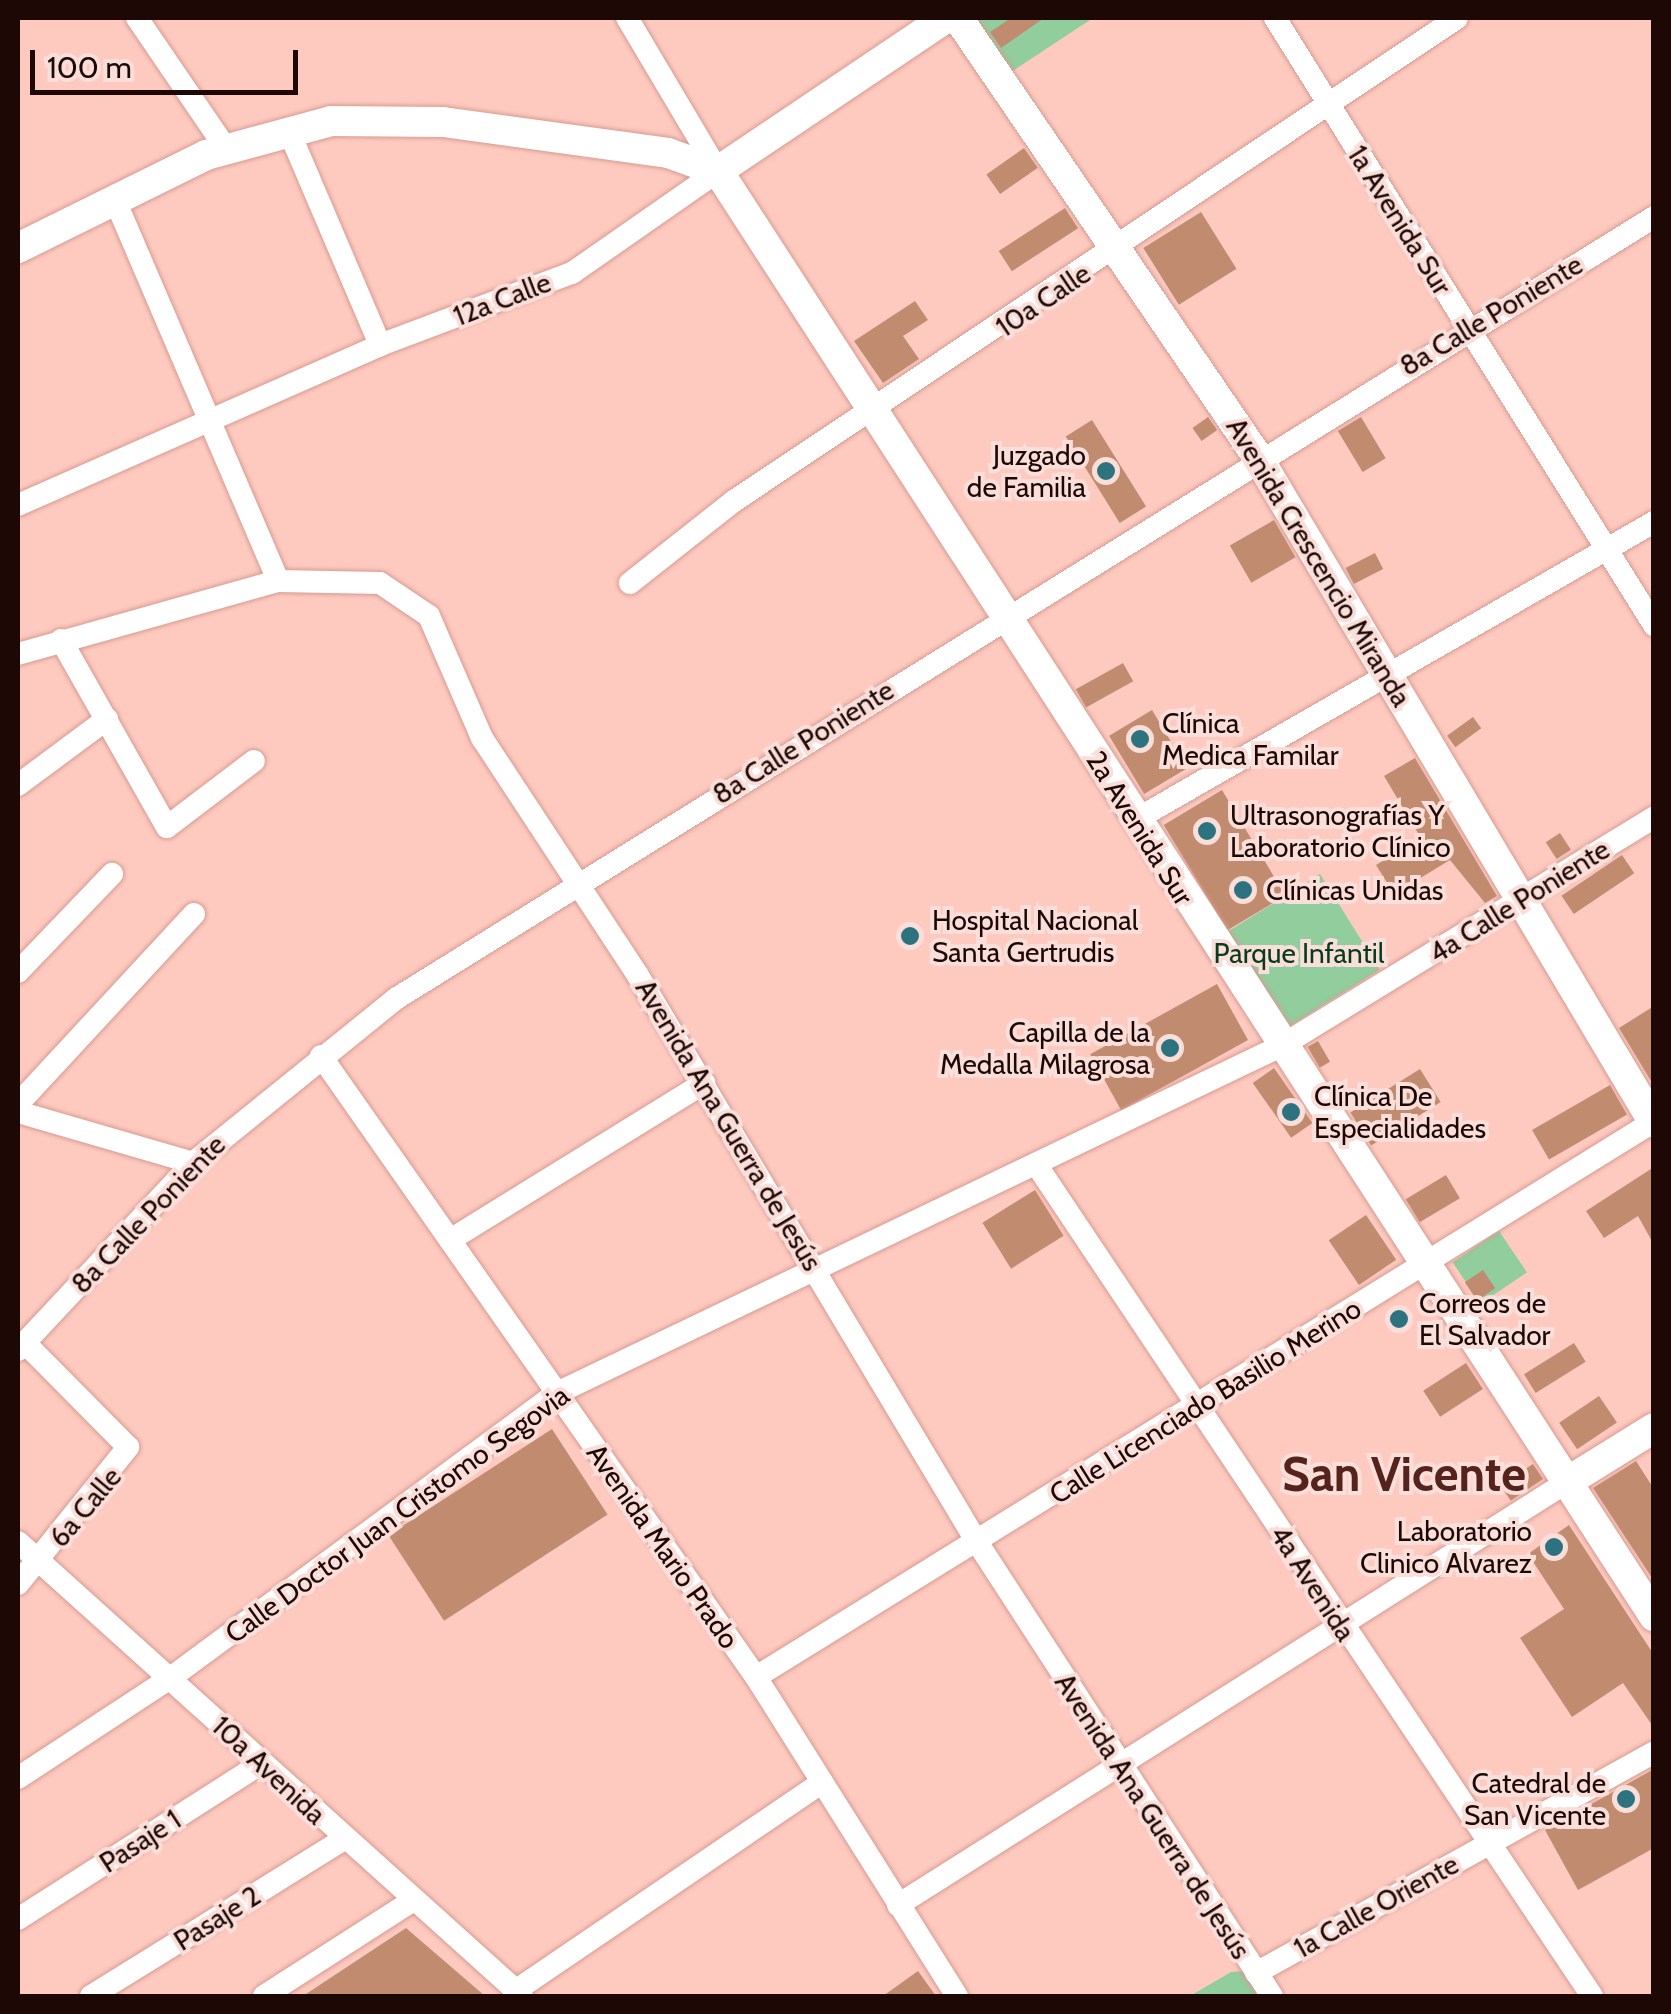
<!DOCTYPE html>
<meta charset="utf-8">
<style>
body{margin:0}
#map{position:relative;width:1671px;height:2014px;overflow:hidden;background:#fecac0;font-family:Cabin,sans-serif}
div>[style]{position:absolute}
.green>*{inset:0;background:#91cd9d;transform-origin:0 0}
.building>*{inset:0;background:#c08b6e;transform-origin:0 0}
.roads{filter:drop-shadow(0 0 2px #d89b90) drop-shadow(0 0 2px #d89b90)}
.street>*{height:22px;margin:-11px;padding:0 11px;transform-origin:11px;border-radius:11px;background:#fff}
.secondary>*{height:30px;margin:-15px;padding:0 15px;transform-origin:15px;border-radius:15px;background:#fff}
.dots>*{width:28px;height:28px;translate:-50% -50%;box-sizing:border-box;border:5px solid #f9ded9;border-radius:50%}
span{translate:-50% -50%;white-space:nowrap;text-align:center;line-height:1.15;-webkit-text-stroke:8px #f9ded9;paint-order:stroke}
.street-label{font-size:28px;color:#1d0805}
.poi-label{font-size:28px;color:#1d0805}
.right{translate:-100% -50%;text-align:right}
.left{translate:0 -50%;text-align:left}
.park-label{font-size:28px;color:#073b1a}
.town-label{font-size:48px;color:#55231c;font-weight:700}
.frame{position:absolute;inset:0;border:20px solid #1d0805;pointer-events:none}
.scale{position:absolute;left:30px;top:50px;width:268px;height:45px;box-sizing:border-box;border:5px solid #1d0805;border-top:0;padding-left:12px;font-size:30px;line-height:35px;white-space:nowrap;color:#1d0805;-webkit-text-stroke:8px #f9ded9;paint-order:stroke}
</style>
<div id="map">
<div class="green">
<i style="clip-path:polygon(975px 18px,1093px 18px,1011px 72px)"></i>
<i style="left:1320px;top:874px;width:113px;height:118px;rotate:58deg"></i>
<i style="left:1499px;top:1231px;width:50px;height:56px;rotate:56deg"></i>
<i style="clip-path:polygon(1243px 1971px,1260px 1996px,1190px 1996px,1231px 1972px)"></i>
</div>
<div class="building">
<i style="clip-path:polygon(1011px 18px,1044px 18px,1001px 48px,990px 32px)"></i>
<i style="left:1024px;top:148px;width:24px;height:46px;rotate:55deg"></i>
<i style="left:1065px;top:208px;width:24px;height:79px;rotate:57deg"></i>
<i style="left:1201px;top:212px;width:67px;height:68px;rotate:58deg"></i>
<i style="clip-path:polygon(915px 301px,928px 320px,903px 336px,919px 359px,883px 383px,854px 341px)"></i>
<i style="left:1208px;top:417px;width:16px;height:19px;rotate:55deg"></i>
<i style="left:1361px;top:417px;width:48px;height:27px;rotate:59deg"></i>
<i style="left:1092px;top:420px;width:102px;height:31px;rotate:58deg"></i>
<i style="left:1274px;top:520px;width:43px;height:51px;rotate:60deg"></i>
<i style="left:1375px;top:553px;width:18px;height:33px;rotate:63deg"></i>
<i style="left:1123px;top:663px;width:21px;height:54px;rotate:61deg"></i>
<i style="left:1152px;top:710px;width:68px;height:50px;rotate:59deg"></i>
<i style="left:1473px;top:717px;width:14px;height:32px;rotate:54deg"></i>
<i style="clip-path:polygon(1415px 758px,1497px 896px,1485px 903px,1450px 860px,1394px 894px,1376px 865px,1421px 838px,1384px 776px)"></i>
<i style="left:1222px;top:790px;width:123px;height:68px;rotate:59deg"></i>
<i style="left:1560px;top:833px;width:20px;height:17px;rotate:57deg"></i>
<i style="left:1622px;top:855px;width:22px;height:73px;rotate:56deg"></i>
<i style="left:1217px;top:984px;width:64px;height:145px;rotate:61deg"></i>
<i style="clip-path:polygon(1654px 1006px,1654px 1086px,1619px 1028px)"></i>
<i style="left:1318px;top:1041px;width:24px;height:12px;rotate:60deg"></i>
<i style="left:1274px;top:1068px;width:67px;height:26px;rotate:55deg"></i>
<i style="left:1420px;top:1069px;width:39px;height:82px;rotate:58deg"></i>
<i style="left:1610px;top:1085px;width:34px;height:90px;rotate:60deg"></i>
<i style="clip-path:polygon(1654px 1167px,1654px 1245px,1638px 1216px,1604px 1238px,1586px 1211px)"></i>
<i style="left:1446px;top:1175px;width:27px;height:47px;rotate:59deg"></i>
<i style="left:1035px;top:1190px;width:54px;height:62px;rotate:58deg"></i>
<i style="left:1366px;top:1215px;width:54px;height:45px;rotate:56deg"></i>
<i style="left:1483px;top:1270px;width:22px;height:22px;rotate:56deg"></i>
<i style="left:1574px;top:1343px;width:22px;height:59px;rotate:58deg"></i>
<i style="left:1466px;top:1363px;width:31px;height:51px;rotate:57deg"></i>
<i style="left:1599px;top:1396px;width:32px;height:48px;rotate:56deg"></i>
<i style="left:552px;top:1429px;width:102px;height:195px;rotate:57deg"></i>
<i style="clip-path:polygon(1636px 1461px,1654px 1489px,1654px 1581px,1593px 1488px)"></i>
<i style="left:1533px;top:1464px;width:18px;height:39px;rotate:56deg"></i>
<i style="clip-path:polygon(1569px 1525px,1654px 1655px,1654px 1728px,1623px 1683px,1572px 1717px,1520px 1638px,1564px 1609px,1528px 1554px)"></i>
<i style="clip-path:polygon(1654px 1769px,1654px 1848px,1578px 1890px,1545px 1830px)"></i>
<i style="clip-path:polygon(406px 1928px,485px 1996px,303px 1996px)"></i>
<i style="clip-path:polygon(918px 1971px,936px 1996px,883px 1996px)"></i>
</div>
<div class="roads">
<div class="street">
<i style="left:137px;top:18px;width:156px;rotate:55.7deg"></i>
<i style="left:1275px;top:18px;width:716px;rotate:58.02deg"></i>
<i style="left:288px;top:129px;width:235px;rotate:66.9deg"></i>
<i style="left:115px;top:200px;width:414px;rotate:66.8deg"></i>
<i style="left:18px;top:505px;width:396px;rotate:-23.8deg"></i>
<i style="left:380px;top:345px;width:205px;rotate:-20.6deg"></i>
<i style="left:572px;top:273px;width:178px;rotate:-34.9deg"></i>
<i style="left:718px;top:171px;width:178px;rotate:-120.7deg"></i>
<i style="left:630px;top:583px;width:132px;rotate:-38.3deg"></i>
<i style="left:734px;top:501px;width:869px;rotate:-33.74deg"></i>
<i style="left:61px;top:640px;width:215px;rotate:60.5deg"></i>
<i style="left:167px;top:827px;width:109px;rotate:-37.2deg"></i>
<i style="left:18px;top:654px;width:270px;rotate:-15.7deg"></i>
<i style="left:278px;top:581px;width:102px;rotate:1.1deg"></i>
<i style="left:380px;top:583px;width:59px;rotate:34deg"></i>
<i style="left:429px;top:616px;width:133px;rotate:66.5deg"></i>
<i style="left:482px;top:738px;width:282px;rotate:56.7deg"></i>
<i style="left:637px;top:974px;width:662px;rotate:59.1deg"></i>
<i style="left:977px;top:1542px;width:541px;rotate:56.99deg"></i>
<i style="left:18px;top:785px;width:111px;rotate:-36.6deg"></i>
<i style="left:1135px;top:820px;width:598px;rotate:-29.86deg"></i>
<i style="left:18px;top:972px;width:136px;rotate:-46.2deg"></i>
<i style="left:321px;top:1056px;width:758px;rotate:54.99deg"></i>
<i style="left:756px;top:1677px;width:377px;rotate:57.8deg"></i>
<i style="left:18px;top:1104px;width:259px;rotate:-47.2deg"></i>
<i style="left:18px;top:1112px;width:182px;rotate:16.2deg"></i>
<i style="left:1038px;top:1167px;width:997px;rotate:56.25deg"></i>
<i style="left:450px;top:1240px;width:299px;rotate:-31.7deg"></i>
<i style="left:18px;top:1350px;width:256px;rotate:-46.9deg"></i>
<i style="left:193px;top:1163px;width:262px;rotate:-39deg"></i>
<i style="left:397px;top:998px;width:1480px;rotate:-31.85deg"></i>
<i style="left:18px;top:1542px;width:678px;rotate:42.01deg"></i>
<i style="left:18px;top:1584px;width:176px;rotate:-51.2deg"></i>
<i style="left:128px;top:1447px;width:146px;rotate:-134.7deg"></i>
<i style="left:756px;top:1677px;width:1055px;rotate:-31.75deg"></i>
<i style="left:18px;top:1778px;width:181px;rotate:-33.3deg"></i>
<i style="left:169px;top:1679px;width:480px;rotate:-36.4deg"></i>
<i style="left:555px;top:1394px;width:805px;rotate:-25.61deg"></i>
<i style="left:1281px;top:1046px;width:438px;rotate:-31.5deg"></i>
<i style="left:898px;top:1905px;width:792px;rotate:-32.3deg"></i>
<i style="left:18px;top:1919px;width:290px;rotate:-32.6deg"></i>
<i style="left:1256px;top:1973px;width:455px;rotate:-29deg"></i>
<i style="left:515px;top:1991px;width:369px;rotate:-34.2deg"></i>
<i style="left:91px;top:1996px;width:298px;rotate:-31.8deg"></i>
<i style="left:264px;top:1996px;width:176px;rotate:-32.7deg"></i>
</div>
<div class="secondary">
<i style="left:958px;top:18px;width:530px;rotate:55.68deg"></i>
<i style="left:1257px;top:456px;width:776px;rotate:59.24deg"></i>
<i style="left:718px;top:171px;width:1722px;rotate:57.07deg"></i>
<i style="left:718px;top:171px;width:275px;rotate:-33.9deg"></i>
<i style="left:18px;top:248px;width:210px;rotate:-26.3deg"></i>
<i style="left:206px;top:155px;width:130px;rotate:-15.2deg"></i>
<i style="left:331px;top:121px;width:112px;rotate:0.5deg"></i>
<i style="left:443px;top:122px;width:227px;rotate:7.8deg"></i>
<i style="left:668px;top:153px;width:53px;rotate:19.8deg"></i>
<i style="left:1567px;top:1482px;width:102px;rotate:-31.8deg"></i>
</div>
</div>
<div class="dots">
<i style="left:1106px;top:471px;background:#2c737f"></i>
<i style="left:1140px;top:739px;background:#2c737f"></i>
<i style="left:1207px;top:831px;background:#2c737f"></i>
<i style="left:1243px;top:890px;background:#2c737f"></i>
<i style="left:910px;top:936px;background:#2c737f"></i>
<i style="left:1170px;top:1048px;background:#2c737f"></i>
<i style="left:1291px;top:1112px;background:#2c737f"></i>
<i style="left:1399px;top:1319px;background:#2c737f"></i>
<i style="left:1554px;top:1547px;background:#2c737f"></i>
<i style="left:1626px;top:1799px;background:#2c737f"></i>
</div>
<div class="street-label">
<span style="left:1400px;top:220px;rotate:58deg">1a Avenida Sur</span>
<span style="left:502px;top:299px;rotate:-21deg">12a Calle</span>
<span style="left:1043px;top:300px;rotate:-34deg">10a Calle</span>
<span style="left:1491px;top:315px;rotate:-31deg">8a Calle Poniente</span>
<span style="left:1319px;top:562px;rotate:59deg">Avenida Crescencio Miranda</span>
<span style="left:803px;top:742px;rotate:-32deg">8a Calle Poniente</span>
<span style="left:1140px;top:828px;rotate:58deg">2a Avenida Sur</span>
<span style="left:1519px;top:901px;rotate:-32deg">4a Calle Poniente</span>
<span style="left:729px;top:1125px;rotate:59deg">Avenida Ana Guerra de Jesús</span>
<span style="left:148px;top:1214px;rotate:-46deg">8a Calle Poniente</span>
<span style="left:1205px;top:1401px;rotate:-32deg">Calle Licenciado Basilio Merino</span>
<span style="left:85px;top:1507px;rotate:-50deg">6a Calle</span>
<span style="left:397px;top:1514px;rotate:-36deg">Calle Doctor Juan Cristomo Segovia</span>
<span style="left:663px;top:1546px;rotate:55deg">Avenida Mario Prado</span>
<span style="left:1313px;top:1583px;rotate:57deg">4a Avenida</span>
<span style="left:269px;top:1770px;rotate:43deg">10a Avenida</span>
<span style="left:1153px;top:1816px;rotate:57deg">Avenida Ana Guerra de Jesús</span>
<span style="left:140px;top:1841px;rotate:-33deg">Pasaje 1</span>
<span style="left:1376px;top:1906px;rotate:-29deg">1a Calle Oriente</span>
<span style="left:217px;top:1918px;rotate:-32deg">Pasaje 2</span>
</div>
<div class="poi-label">
<span class="right" style="left:1086px;top:471px">Juzgado<br>de Familia</span>
<span class="left" style="left:1162px;top:739px">Clínica<br>Medica Familar</span>
<span class="left" style="left:1230px;top:831px">Ultrasonografías Y<br>Laboratorio Clínico</span>
<span class="left" style="left:1266px;top:890px">Clínicas Unidas</span>
<span class="left" style="left:932px;top:936px">Hospital Nacional<br>Santa Gertrudis</span>
<span class="right" style="left:1150px;top:1048px">Capilla de la<br>Medalla Milagrosa</span>
<span class="left" style="left:1314px;top:1112px">Clínica De<br>Especialidades</span>
<span class="left" style="left:1419px;top:1319px">Correos de<br>El Salvador</span>
<span class="right" style="left:1532px;top:1547px">Laboratorio<br>Clinico Alvarez</span>
<span class="right" style="left:1606px;top:1799px">Catedral de<br>San Vicente</span>
</div>
<div class="park-label">
<span style="left:1299px;top:953px">Parque Infantil</span>
</div>
<div class="town-label">
<span style="left:1404px;top:1475px">San Vicente</span>
</div>
<div class="frame"></div>
<div class="scale">100 m</div>
</div>
